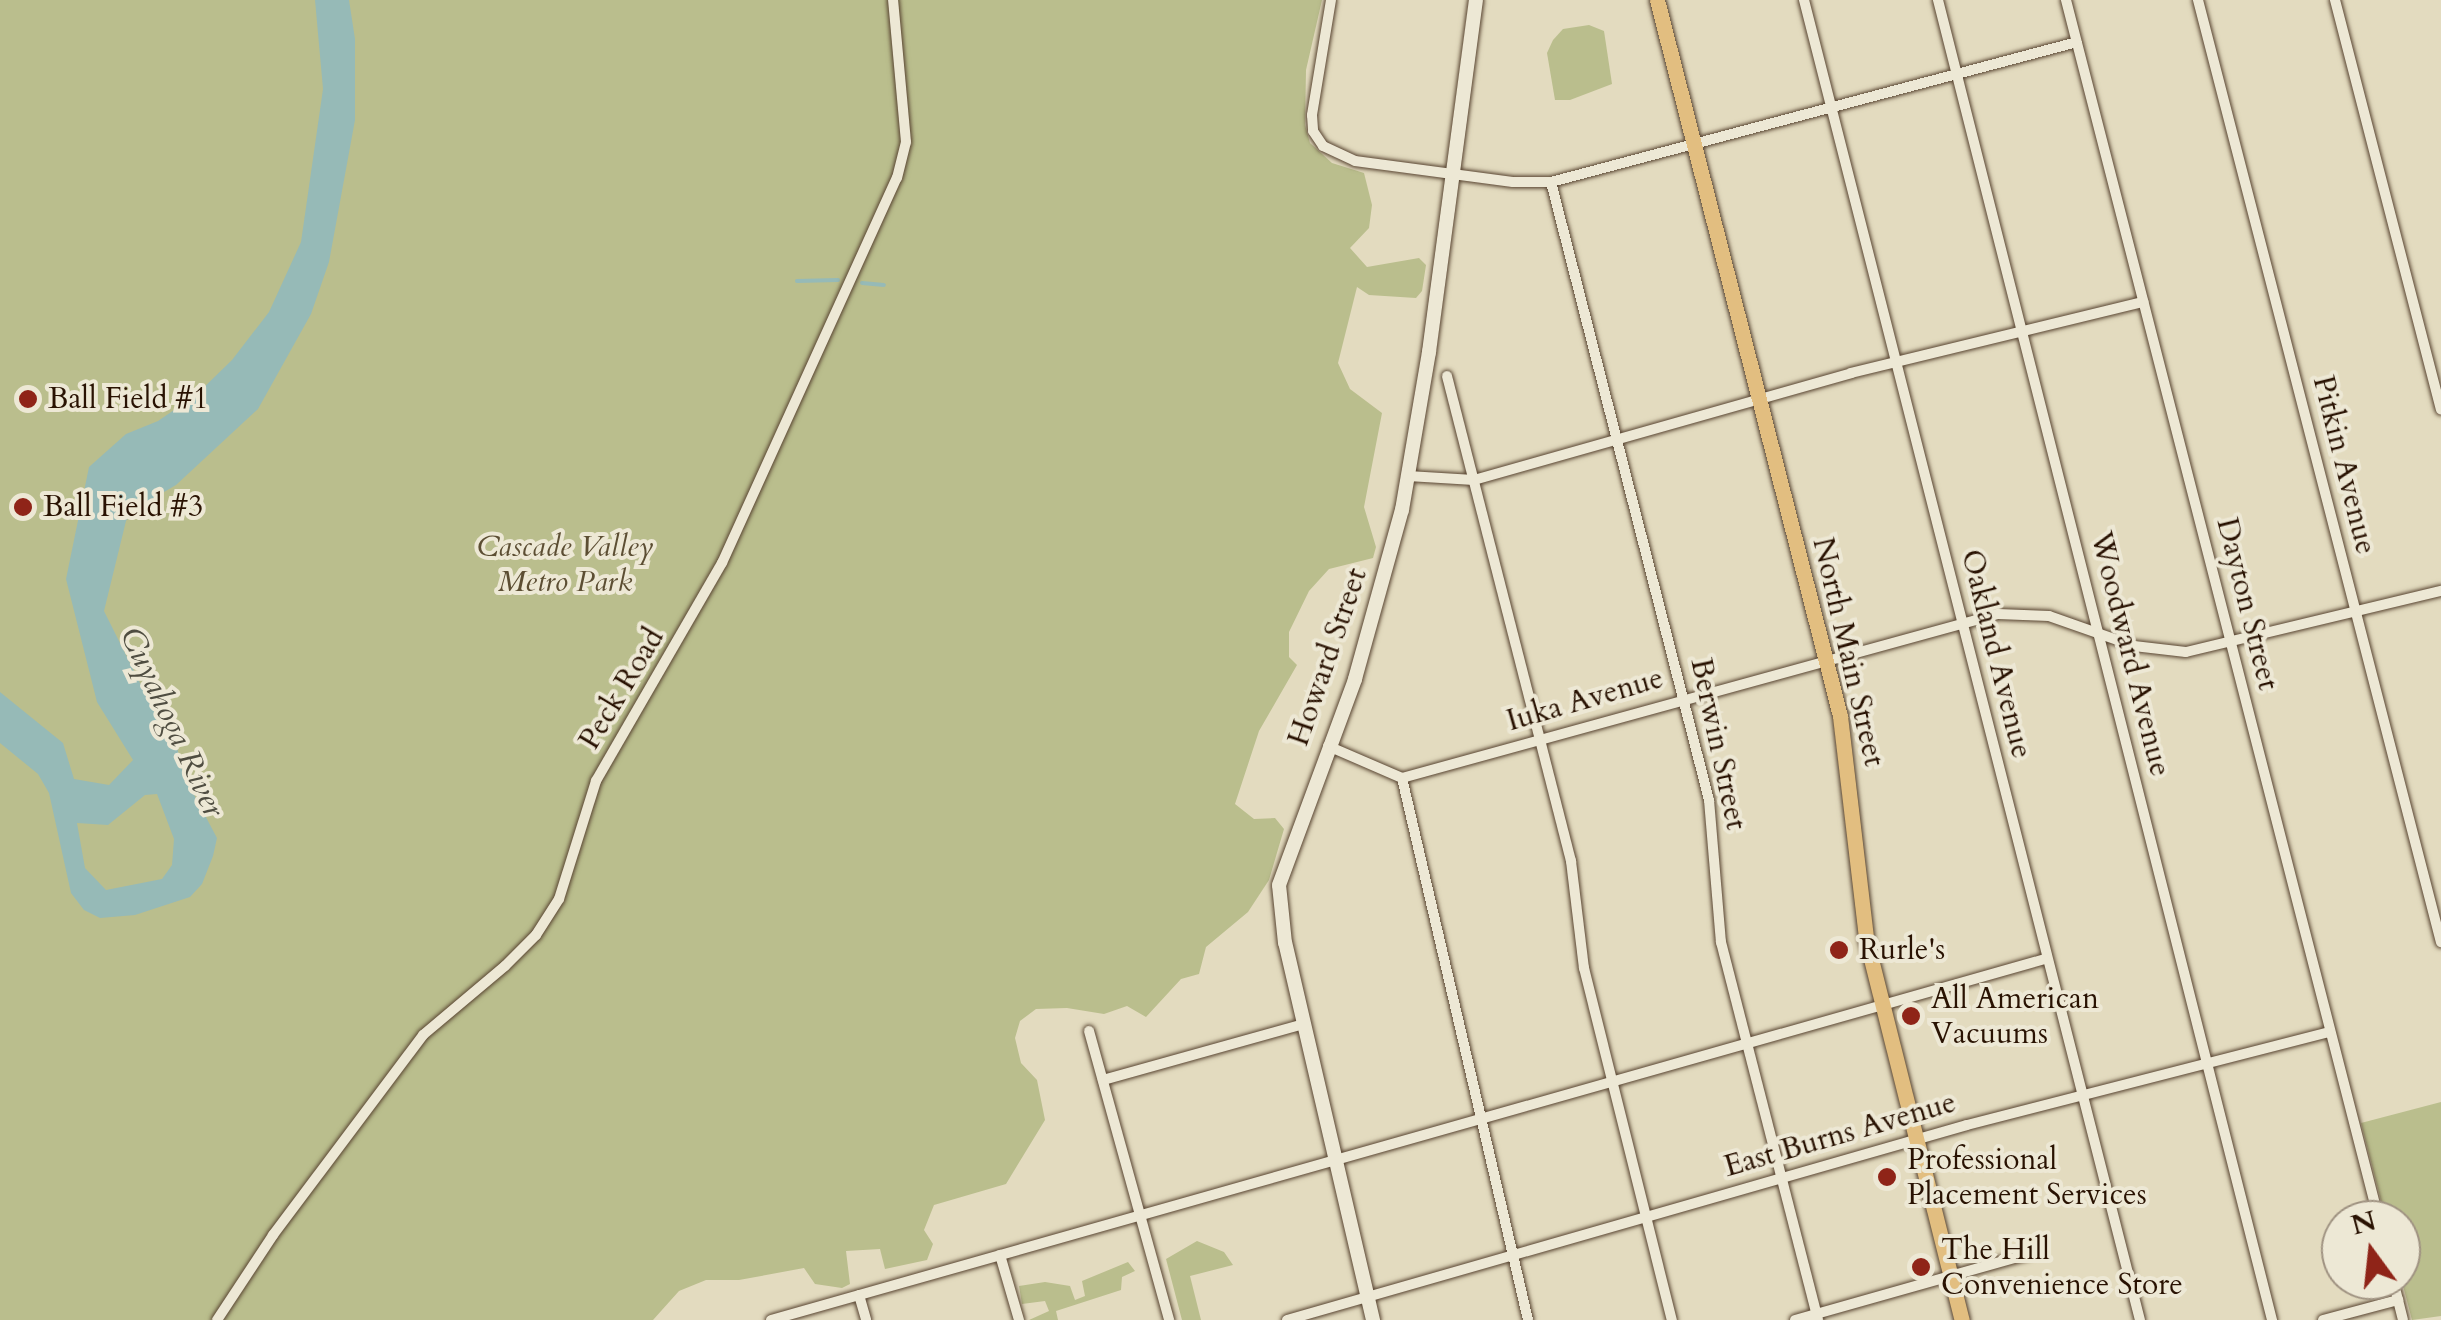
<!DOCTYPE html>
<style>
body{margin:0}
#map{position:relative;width:2441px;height:1320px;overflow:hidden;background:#e3dbbf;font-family:Cardo,serif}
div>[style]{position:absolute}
.green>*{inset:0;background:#babe8d}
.water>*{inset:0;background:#96bab7}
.stream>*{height:4px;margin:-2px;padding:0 2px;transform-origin:2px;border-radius:2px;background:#96bab7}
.roads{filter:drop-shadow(0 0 2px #584431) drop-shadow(0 0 2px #584431)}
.street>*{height:10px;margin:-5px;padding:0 5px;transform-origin:5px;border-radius:5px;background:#ede8d5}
.secondary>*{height:14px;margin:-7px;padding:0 7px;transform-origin:7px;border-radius:7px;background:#ede8d5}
.primary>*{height:15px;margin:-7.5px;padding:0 7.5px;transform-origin:7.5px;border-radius:7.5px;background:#e2be80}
.dots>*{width:28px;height:28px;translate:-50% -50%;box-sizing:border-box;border:5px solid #ede8d5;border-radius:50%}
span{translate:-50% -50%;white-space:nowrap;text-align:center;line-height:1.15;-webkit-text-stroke:8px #ede8d5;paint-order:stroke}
.poi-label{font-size:30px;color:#291202}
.left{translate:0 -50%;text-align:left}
.street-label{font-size:30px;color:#291202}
.park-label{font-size:30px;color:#5c4e33;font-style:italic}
.water-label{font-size:32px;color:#4f4d41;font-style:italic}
.north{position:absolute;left:2321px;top:1200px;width:100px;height:100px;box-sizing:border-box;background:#ede8d5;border:2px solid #9f9281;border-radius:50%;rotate:345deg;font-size:28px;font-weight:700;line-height:40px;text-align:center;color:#291202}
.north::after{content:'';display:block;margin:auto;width:35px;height:45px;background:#8f2418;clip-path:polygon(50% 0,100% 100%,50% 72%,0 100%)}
</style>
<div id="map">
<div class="green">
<i style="clip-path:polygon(0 0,1322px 0,1306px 70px,1305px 125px,1310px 143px,1332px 163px,1364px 173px,1372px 205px,1369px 228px,1350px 248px,1367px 267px,1419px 258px,1426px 265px,1422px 291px,1416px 298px,1369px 295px,1357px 287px,1338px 363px,1350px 389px,1382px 413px,1364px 507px,1376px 547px,1373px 558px,1329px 569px,1309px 591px,1289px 632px,1289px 657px,1297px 665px,1259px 731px,1235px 804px,1254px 819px,1275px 818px,1284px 829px,1269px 880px,1248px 912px,1206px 947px,1199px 974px,1181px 979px,1146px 1017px,1127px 1006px,1104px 1014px,1067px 1008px,1036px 1009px,1020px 1021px,1015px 1038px,1021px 1063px,1037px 1080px,1045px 1120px,1006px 1184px,934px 1205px,924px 1230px,933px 1244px,927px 1260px,885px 1269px,880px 1249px,846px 1251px,850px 1284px,842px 1288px,815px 1284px,804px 1268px,739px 1280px,706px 1280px,679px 1291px,653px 1320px,0 1320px)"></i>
<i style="clip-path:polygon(1589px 25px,1604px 31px,1612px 84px,1570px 100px,1555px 100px,1547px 53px,1553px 40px,1563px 29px)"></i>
<i style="clip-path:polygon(2441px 1102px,2441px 1316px,2412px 1320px,2401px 1278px,2401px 1220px,2386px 1220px,2361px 1123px)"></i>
<i style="clip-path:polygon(1197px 1241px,1224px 1252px,1233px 1265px,1190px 1276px,1201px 1320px,1182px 1320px,1166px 1259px)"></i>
<i style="clip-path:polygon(1128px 1262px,1135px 1271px,1122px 1277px,1121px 1290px,1056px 1311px,1058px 1320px,1029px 1320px,1049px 1311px,1045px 1301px,1022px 1304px,1019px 1286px,1045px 1282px,1070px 1286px,1075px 1300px,1085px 1296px,1082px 1281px)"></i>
</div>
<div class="water">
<i style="clip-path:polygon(evenodd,315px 0,349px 0,355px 39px,355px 120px,329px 262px,311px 314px,258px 409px,176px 485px,135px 509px,126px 521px,104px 611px,142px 687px,172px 724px,183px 774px,217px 838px,213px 856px,202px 884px,190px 897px,135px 915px,100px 918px,84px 910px,71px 893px,49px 793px,38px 774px,0 743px,0 692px,63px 743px,74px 779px,109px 785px,133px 760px,97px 702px,66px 579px,89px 467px,126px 434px,158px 421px,196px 395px,232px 360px,269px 312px,301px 242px,323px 89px,315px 0,157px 794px,174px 839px,172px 865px,162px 879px,106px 890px,85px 868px,77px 823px,108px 825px,145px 795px,157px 794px)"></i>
</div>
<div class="stream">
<i style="left:797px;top:281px;width:41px;rotate:-1.4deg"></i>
<i style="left:862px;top:283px;width:22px;rotate:5deg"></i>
</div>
<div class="roads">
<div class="street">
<i style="left:1331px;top:0;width:117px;rotate:99.4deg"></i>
<i style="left:1312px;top:115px;width:16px;rotate:86deg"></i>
<i style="left:1313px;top:131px;width:18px;rotate:56deg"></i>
<i style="left:1323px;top:146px;width:35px;rotate:25deg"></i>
<i style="left:1355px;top:161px;width:159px;rotate:7.6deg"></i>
<i style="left:1513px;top:182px;width:38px"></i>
<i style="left:1551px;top:182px;width:544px;rotate:-14.9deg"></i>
<i style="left:1804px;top:0;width:1362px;rotate:75.72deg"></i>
<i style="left:1938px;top:0;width:1362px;rotate:75.8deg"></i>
<i style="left:2066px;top:0;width:1260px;rotate:75.61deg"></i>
<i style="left:2198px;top:0;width:973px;rotate:75.54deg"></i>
<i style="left:2335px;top:0;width:423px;rotate:75.5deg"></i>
<i style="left:1551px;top:182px;width:638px;rotate:75.66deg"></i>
<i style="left:1709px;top:800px;width:143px;rotate:85.2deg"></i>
<i style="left:1721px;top:942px;width:390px;rotate:75.6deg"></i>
<i style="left:1447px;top:376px;width:501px;rotate:75.66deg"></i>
<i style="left:1571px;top:861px;width:108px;rotate:83.1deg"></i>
<i style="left:1584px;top:968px;width:363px;rotate:76deg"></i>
<i style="left:1408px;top:476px;width:66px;rotate:3.5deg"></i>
<i style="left:1474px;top:480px;width:392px;rotate:-15.8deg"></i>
<i style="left:1851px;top:373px;width:301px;rotate:-13.7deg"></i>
<i style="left:1328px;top:746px;width:81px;rotate:23.4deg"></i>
<i style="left:1402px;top:778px;width:618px;rotate:-15.39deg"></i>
<i style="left:1998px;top:614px;width:51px;rotate:2.2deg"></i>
<i style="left:2049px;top:616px;width:90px;rotate:19.4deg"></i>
<i style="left:2134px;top:646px;width:52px;rotate:6.6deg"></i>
<i style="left:2186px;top:652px;width:262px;rotate:-13.5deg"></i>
<i style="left:1402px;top:778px;width:556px;rotate:76.91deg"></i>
<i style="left:1089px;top:1031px;width:300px;rotate:74.5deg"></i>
<i style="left:1103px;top:1080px;width:209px;rotate:-15.6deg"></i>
<i style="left:1000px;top:1255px;width:68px;rotate:73.7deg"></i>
<i style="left:2393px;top:1280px;width:41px;rotate:76deg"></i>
<i style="left:859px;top:1295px;width:26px;rotate:74deg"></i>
<i style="left:217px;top:1320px;width:102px;rotate:-56.6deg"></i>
<i style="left:273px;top:1235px;width:250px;rotate:-53.1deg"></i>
<i style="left:423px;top:1035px;width:107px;rotate:-40.1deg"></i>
<i style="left:505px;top:966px;width:44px;rotate:-45deg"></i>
<i style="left:536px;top:935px;width:43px;rotate:-57.4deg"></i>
<i style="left:559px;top:899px;width:124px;rotate:-72.6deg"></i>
<i style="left:596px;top:781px;width:252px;rotate:-60deg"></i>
<i style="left:722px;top:563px;width:423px;rotate:-65.6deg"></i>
<i style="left:897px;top:178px;width:37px;rotate:-76deg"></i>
<i style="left:906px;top:142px;width:143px;rotate:-95.2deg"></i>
<i style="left:771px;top:1320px;width:1324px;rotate:-15.82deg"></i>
<i style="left:1287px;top:1320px;width:707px;rotate:-16deg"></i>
<i style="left:1967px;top:1125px;width:374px;rotate:-14.4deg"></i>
<i style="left:1795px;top:1320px;width:242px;rotate:-15.8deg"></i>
<i style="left:2323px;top:1320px;width:78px;rotate:-14.9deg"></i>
</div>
<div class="secondary">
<i style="left:1373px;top:1320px;width:387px;rotate:-103.1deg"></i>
<i style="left:1285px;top:943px;width:58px;rotate:-95.9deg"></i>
<i style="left:1279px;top:885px;width:220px;rotate:-69.7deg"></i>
<i style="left:1355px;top:679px;width:175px;rotate:-74.5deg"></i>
<i style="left:1402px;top:510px;width:160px;rotate:-80.3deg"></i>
<i style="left:1429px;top:352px;width:355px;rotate:-82.4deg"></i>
</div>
<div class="primary">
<i style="left:1657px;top:0;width:739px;rotate:75.66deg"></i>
<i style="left:1840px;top:716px;width:225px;rotate:83.3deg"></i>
<i style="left:1866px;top:939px;width:393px;rotate:75.9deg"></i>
</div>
</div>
<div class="dots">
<i style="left:28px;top:399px;background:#8f2418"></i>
<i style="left:23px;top:507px;background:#8f2418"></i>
<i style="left:1839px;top:950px;background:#8f2418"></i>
<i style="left:1911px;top:1016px;background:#8f2418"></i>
<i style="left:1887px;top:1177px;background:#8f2418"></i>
<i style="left:1921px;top:1267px;background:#8f2418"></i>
</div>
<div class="poi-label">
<span class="left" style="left:48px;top:399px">Ball Field #1</span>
<span class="left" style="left:43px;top:507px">Ball Field #3</span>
<span class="left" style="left:1859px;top:950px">Rurle's</span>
<span class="left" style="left:1931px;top:1016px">All American<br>Vacuums</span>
<span class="left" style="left:1907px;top:1177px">Professional<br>Placement Services</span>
<span class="left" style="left:1941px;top:1267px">The Hill<br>Convenience Store</span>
</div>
<div class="street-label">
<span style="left:2344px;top:465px;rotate:76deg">Pitkin Avenue</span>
<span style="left:2247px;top:604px;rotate:76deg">Dayton Street</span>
<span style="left:1848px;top:652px;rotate:77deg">North Main Street</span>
<span style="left:1996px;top:654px;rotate:76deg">Oakland Avenue</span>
<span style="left:2130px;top:654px;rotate:76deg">Woodward Avenue</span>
<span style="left:1328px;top:657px;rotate:-71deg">Howard Street</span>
<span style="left:622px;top:689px;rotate:-59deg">Peck Road</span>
<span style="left:1585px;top:700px;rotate:-16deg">Iuka Avenue</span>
<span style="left:1718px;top:744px;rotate:78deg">Berwin Street</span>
<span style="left:1840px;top:1135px;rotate:-16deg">East Burns Avenue</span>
</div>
<div class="park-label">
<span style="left:565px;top:564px">Cascade Valley<br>Metro Park</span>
</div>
<div class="water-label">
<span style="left:172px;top:722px;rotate:65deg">Cuyahoga River</span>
</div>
<div class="north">N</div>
</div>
